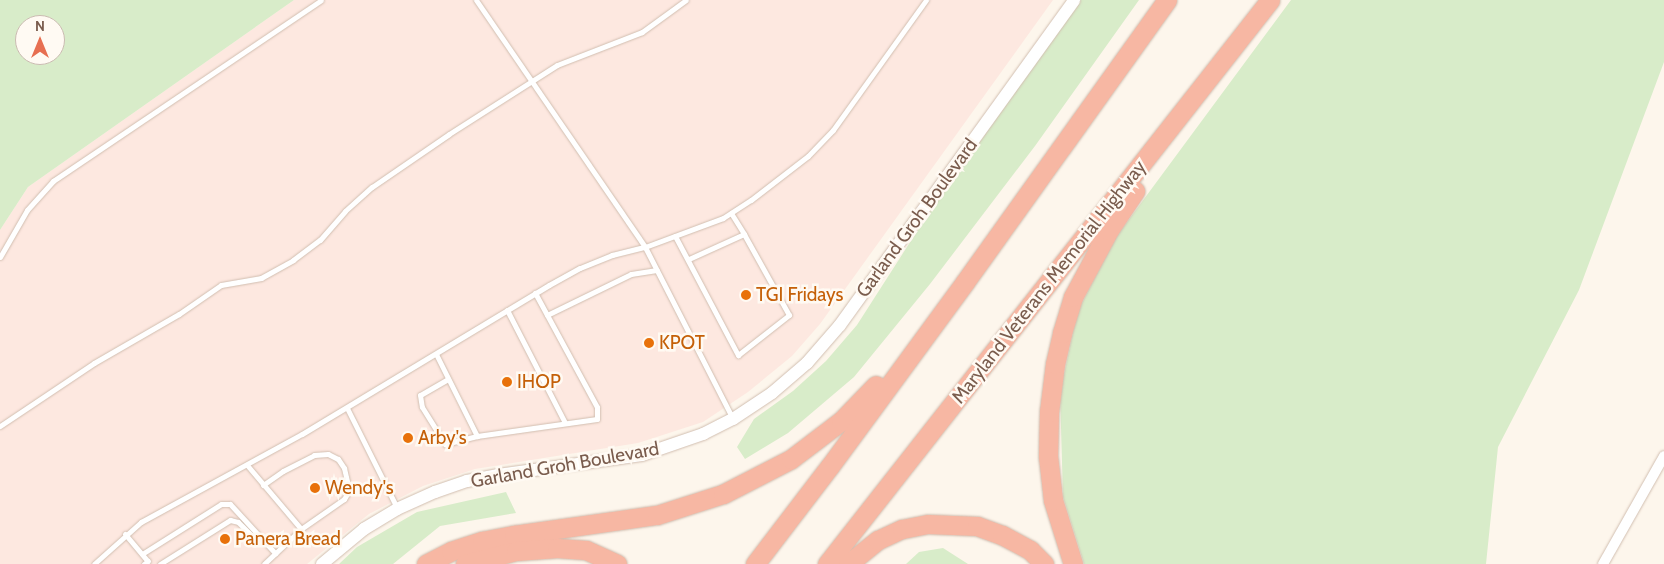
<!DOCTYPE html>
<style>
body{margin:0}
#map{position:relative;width:1664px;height:564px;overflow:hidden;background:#fdf6ec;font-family:Cabin,sans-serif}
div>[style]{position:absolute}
.commercial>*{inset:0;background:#fde8e0}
.green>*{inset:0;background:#d8ecc9}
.roads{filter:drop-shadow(0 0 1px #d1beb0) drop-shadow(0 0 1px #d1beb0)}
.service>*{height:5px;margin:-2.5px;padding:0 2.5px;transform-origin:2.5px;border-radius:2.5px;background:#fff}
.minor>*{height:10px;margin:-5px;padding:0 5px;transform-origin:5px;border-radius:5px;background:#fff}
.tertiary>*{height:12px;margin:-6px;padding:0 6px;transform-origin:6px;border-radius:6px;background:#fff}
.motorway>*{height:19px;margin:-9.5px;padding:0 9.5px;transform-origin:9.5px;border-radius:9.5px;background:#f7b7a3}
.dots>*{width:14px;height:14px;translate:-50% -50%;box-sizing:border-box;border:2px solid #fffaf3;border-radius:50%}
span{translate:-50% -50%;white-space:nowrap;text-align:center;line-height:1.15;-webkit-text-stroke:5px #fffaf3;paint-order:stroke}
.street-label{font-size:19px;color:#7a5c4d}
.food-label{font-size:19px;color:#c56008}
.left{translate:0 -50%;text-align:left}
.north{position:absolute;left:15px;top:15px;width:50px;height:50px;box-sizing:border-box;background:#fffaf3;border:1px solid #cabbb1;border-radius:50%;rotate:0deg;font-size:14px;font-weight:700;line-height:20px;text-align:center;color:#7a5c4d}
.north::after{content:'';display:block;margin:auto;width:18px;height:22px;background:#e76f51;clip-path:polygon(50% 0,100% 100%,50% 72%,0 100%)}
</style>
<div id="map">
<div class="commercial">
<i style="clip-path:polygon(294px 0,1053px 0,820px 324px,792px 356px,748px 392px,703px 422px,638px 443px,475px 469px,423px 486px,369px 514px,307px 564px,0 564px,0 230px,28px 187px)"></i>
</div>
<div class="green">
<i style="clip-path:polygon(evenodd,0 0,294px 0,28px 187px,0 230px,0 0,25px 25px,55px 25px,55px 55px,25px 55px,25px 25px)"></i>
<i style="clip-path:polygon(1080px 0,1139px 0,1035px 146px,930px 284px,854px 377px,788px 433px,745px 459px,737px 447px,754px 419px,793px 391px,826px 361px,857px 325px,923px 222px)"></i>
<i style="clip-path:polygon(1291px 0,1664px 0,1664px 62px,1579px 290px,1498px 447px,1486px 564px,1084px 564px,1063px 497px,1060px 393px,1077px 313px,1113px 241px)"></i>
<i style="clip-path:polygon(506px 492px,516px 513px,440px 526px,393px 564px,339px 564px,357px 547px,417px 512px)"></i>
<i style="clip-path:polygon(943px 548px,968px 564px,906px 564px,919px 552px)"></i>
</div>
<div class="roads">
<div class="service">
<i style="left:476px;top:0;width:299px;rotate:55.6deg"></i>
<i style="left:645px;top:247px;width:193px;rotate:62.9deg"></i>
<i style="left:731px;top:213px;width:25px;rotate:58deg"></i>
<i style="left:675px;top:236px;width:135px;rotate:62.1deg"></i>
<i style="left:738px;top:355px;width:65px;rotate:-38.1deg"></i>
<i style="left:789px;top:315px;width:93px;rotate:-119.1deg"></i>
<i style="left:744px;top:234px;width:60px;rotate:155.6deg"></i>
<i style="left:0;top:257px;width:54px;rotate:-60.1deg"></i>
<i style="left:27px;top:210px;width:39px;rotate:-48deg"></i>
<i style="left:53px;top:181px;width:323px;rotate:-34deg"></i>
<i style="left:507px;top:310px;width:127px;rotate:62.8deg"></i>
<i style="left:547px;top:315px;width:93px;rotate:-26deg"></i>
<i style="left:631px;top:274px;width:26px;rotate:-9deg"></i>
<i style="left:436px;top:354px;width:92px;rotate:63.4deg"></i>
<i style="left:477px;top:436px;width:121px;rotate:-8.1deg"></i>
<i style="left:597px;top:419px;width:12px;rotate:-90deg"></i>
<i style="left:597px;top:407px;width:130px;rotate:-118.5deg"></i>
<i style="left:448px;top:379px;width:32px;rotate:150deg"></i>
<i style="left:420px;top:395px;width:12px;rotate:81deg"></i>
<i style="left:422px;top:407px;width:44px;rotate:58.1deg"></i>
<i style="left:445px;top:444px;width:33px;rotate:-14deg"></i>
<i style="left:347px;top:408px;width:112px;rotate:63.4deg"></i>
<i style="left:0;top:426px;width:113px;rotate:-33.8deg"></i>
<i style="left:94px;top:363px;width:98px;rotate:-30deg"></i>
<i style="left:179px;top:314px;width:51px;rotate:-34.6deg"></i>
<i style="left:221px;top:285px;width:41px;rotate:-9.9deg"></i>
<i style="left:261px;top:278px;width:37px;rotate:-29deg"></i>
<i style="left:293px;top:260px;width:34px;rotate:-37deg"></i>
<i style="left:320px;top:240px;width:38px;rotate:-49deg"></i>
<i style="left:345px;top:211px;width:36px;rotate:-42deg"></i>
<i style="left:372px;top:187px;width:93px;rotate:-34.5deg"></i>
<i style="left:449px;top:134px;width:128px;rotate:-32.6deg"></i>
<i style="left:557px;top:65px;width:91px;rotate:-21.2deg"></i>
<i style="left:642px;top:32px;width:54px;rotate:-36deg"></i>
<i style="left:247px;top:465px;width:84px;rotate:49.8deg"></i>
<i style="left:263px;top:485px;width:24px;rotate:-35deg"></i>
<i style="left:283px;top:471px;width:35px;rotate:-27deg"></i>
<i style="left:314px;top:455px;width:14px;rotate:-4deg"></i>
<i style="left:328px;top:454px;width:11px;rotate:27deg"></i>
<i style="left:338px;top:459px;width:11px;rotate:56deg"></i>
<i style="left:344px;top:468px;width:18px;rotate:77deg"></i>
<i style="left:348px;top:486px;width:8px;rotate:97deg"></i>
<i style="left:347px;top:494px;width:6px;rotate:121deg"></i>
<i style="left:344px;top:499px;width:52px;rotate:145.1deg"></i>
<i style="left:301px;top:529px;width:51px;rotate:136.6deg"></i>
<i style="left:125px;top:534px;width:35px;rotate:50deg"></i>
<i style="left:148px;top:561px;width:5px;rotate:143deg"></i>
<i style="left:142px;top:554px;width:93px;rotate:-32.3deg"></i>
<i style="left:221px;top:504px;width:9px"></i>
<i style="left:230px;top:504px;width:67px;rotate:47.4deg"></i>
<i style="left:94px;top:564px;width:63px;rotate:-41.8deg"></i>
<i style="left:141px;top:522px;width:183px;rotate:-28.7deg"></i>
<i style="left:302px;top:434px;width:288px;rotate:-31.1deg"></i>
<i style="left:549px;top:285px;width:35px;rotate:-29deg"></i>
<i style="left:580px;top:268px;width:35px;rotate:-22deg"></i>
<i style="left:612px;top:255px;width:34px;rotate:-14deg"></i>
<i style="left:645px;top:247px;width:83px;rotate:-20.4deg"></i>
<i style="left:723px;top:218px;width:33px;rotate:-33deg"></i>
<i style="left:751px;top:200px;width:72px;rotate:-37.7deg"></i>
<i style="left:808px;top:156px;width:36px;rotate:-46deg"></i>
<i style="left:833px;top:130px;width:160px;rotate:-54.4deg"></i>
<i style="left:160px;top:564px;width:83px;rotate:-32.2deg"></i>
<i style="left:230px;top:520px;width:8px;rotate:14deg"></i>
<i style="left:238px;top:522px;width:27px;rotate:45deg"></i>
<i style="left:257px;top:541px;width:8px;rotate:7deg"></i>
</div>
<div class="minor">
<i style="left:1603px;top:564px;width:124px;rotate:-60.5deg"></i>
</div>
<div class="tertiary">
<i style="left:322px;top:564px;width:55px;rotate:-39.8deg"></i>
<i style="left:364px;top:529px;width:39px;rotate:-31deg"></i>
<i style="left:397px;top:509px;width:42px;rotate:-24.1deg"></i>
<i style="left:435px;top:492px;width:34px;rotate:-19deg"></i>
<i style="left:467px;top:481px;width:32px;rotate:-11deg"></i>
<i style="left:498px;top:475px;width:145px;rotate:-7.9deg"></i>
<i style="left:642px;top:455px;width:65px;rotate:-19deg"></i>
<i style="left:703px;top:434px;width:34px;rotate:-27deg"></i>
<i style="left:733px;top:419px;width:47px;rotate:-33.7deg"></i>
<i style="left:772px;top:393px;width:46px;rotate:-40.6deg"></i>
<i style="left:807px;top:363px;width:50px;rotate:-49deg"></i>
<i style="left:840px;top:325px;width:400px;rotate:-54.2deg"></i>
</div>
<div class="motorway">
<i style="left:426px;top:564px;width:28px;rotate:-27deg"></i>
<i style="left:451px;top:551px;width:33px;rotate:-18deg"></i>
<i style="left:482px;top:541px;width:33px;rotate:-11deg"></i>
<i style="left:514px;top:535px;width:144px;rotate:-8deg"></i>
<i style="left:657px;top:515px;width:69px;rotate:-17.7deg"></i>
<i style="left:723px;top:494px;width:76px;rotate:-27.2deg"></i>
<i style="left:791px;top:459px;width:63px;rotate:-37.2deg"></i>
<i style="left:841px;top:421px;width:50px;rotate:-45.8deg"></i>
<i style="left:465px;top:564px;width:53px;rotate:-14.3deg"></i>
<i style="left:516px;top:551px;width:41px;rotate:-4.2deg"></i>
<i style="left:557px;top:548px;width:29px;rotate:4deg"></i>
<i style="left:586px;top:550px;width:34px;rotate:24deg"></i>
<i style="left:755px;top:564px;width:123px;rotate:-52.6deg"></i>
<i style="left:830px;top:466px;width:228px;rotate:-53.7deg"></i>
<i style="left:965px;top:282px;width:347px;rotate:-54.4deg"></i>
<i style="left:827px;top:564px;width:717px;rotate:-51.85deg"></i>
<i style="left:848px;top:564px;width:38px;rotate:-39deg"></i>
<i style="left:878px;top:540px;width:26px;rotate:-25deg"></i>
<i style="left:902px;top:529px;width:26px;rotate:-11deg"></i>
<i style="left:928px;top:524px;width:49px;rotate:2.3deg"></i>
<i style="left:977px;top:526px;width:27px;rotate:20deg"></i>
<i style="left:1002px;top:535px;width:32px;rotate:28deg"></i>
<i style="left:1030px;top:550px;width:20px;rotate:45deg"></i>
<i style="left:1073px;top:564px;width:67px;rotate:-107.4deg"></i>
<i style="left:1053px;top:500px;width:44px;rotate:-96.5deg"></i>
<i style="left:1048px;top:456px;width:44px;rotate:-88.7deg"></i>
<i style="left:1049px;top:412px;width:48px;rotate:-82.9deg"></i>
<i style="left:1055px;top:364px;width:32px;rotate:-77deg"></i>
<i style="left:1062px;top:333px;width:38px;rotate:-73deg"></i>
<i style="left:1073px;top:297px;width:76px;rotate:-61.8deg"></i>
<i style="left:1109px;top:230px;width:47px;rotate:-56.3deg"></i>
</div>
</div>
<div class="dots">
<i style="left:746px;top:295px;background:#e8710a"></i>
<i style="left:649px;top:343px;background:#e8710a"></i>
<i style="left:507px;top:382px;background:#e8710a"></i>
<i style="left:408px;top:438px;background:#e8710a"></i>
<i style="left:315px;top:488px;background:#e8710a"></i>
<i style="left:225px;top:539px;background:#e8710a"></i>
</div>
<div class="street-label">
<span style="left:917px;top:218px;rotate:-54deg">Garland Groh Boulevard</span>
<span style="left:1049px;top:282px;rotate:-52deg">Maryland Veterans Memorial Highway</span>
<span style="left:565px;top:465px;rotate:-10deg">Garland Groh Boulevard</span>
</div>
<div class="food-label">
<span class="left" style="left:756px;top:295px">TGI Fridays</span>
<span class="left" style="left:659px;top:343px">KPOT</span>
<span class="left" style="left:517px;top:382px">IHOP</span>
<span class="left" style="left:418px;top:438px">Arby's</span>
<span class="left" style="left:325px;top:488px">Wendy's</span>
<span class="left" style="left:235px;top:539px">Panera Bread</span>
</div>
<div class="north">N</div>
</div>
